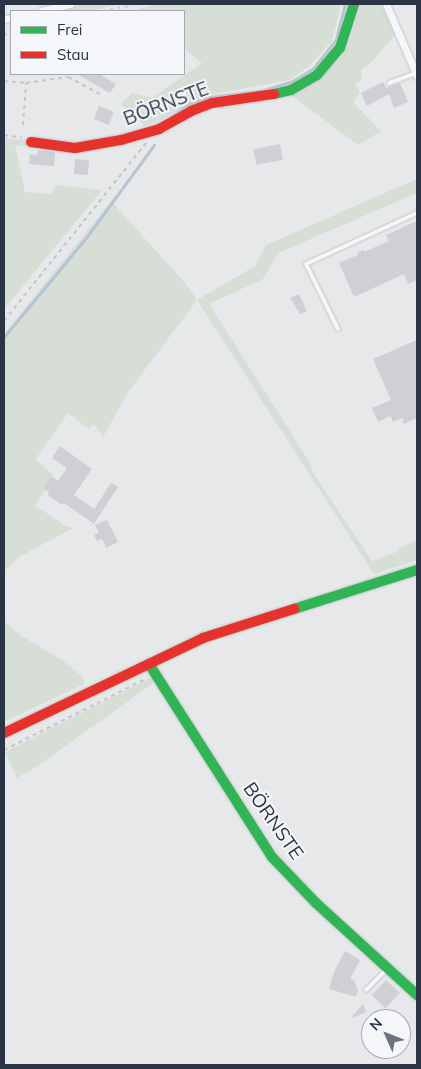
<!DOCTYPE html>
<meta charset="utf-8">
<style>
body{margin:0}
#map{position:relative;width:421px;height:1069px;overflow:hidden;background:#e6e8ea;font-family:Mulish,sans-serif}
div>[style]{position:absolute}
.green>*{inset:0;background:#d6ded6}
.stream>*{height:2.5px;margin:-1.25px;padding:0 1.25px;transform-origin:1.25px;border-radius:1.25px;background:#b4c4d5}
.building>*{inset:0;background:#ced0d3;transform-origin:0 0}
.path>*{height:2px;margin-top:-1px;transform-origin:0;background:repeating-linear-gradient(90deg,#c5c6ca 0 4px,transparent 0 8px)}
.roads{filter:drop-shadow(0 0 1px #c4c6c8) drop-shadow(0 0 1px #c4c6c8)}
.lane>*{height:4px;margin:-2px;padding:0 2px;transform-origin:2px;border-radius:2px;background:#f5f6f7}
.street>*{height:7px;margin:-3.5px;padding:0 3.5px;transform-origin:3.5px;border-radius:3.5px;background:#f5f6f7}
.fast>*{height:10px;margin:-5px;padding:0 5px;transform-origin:5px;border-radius:5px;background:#30b455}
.jam>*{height:10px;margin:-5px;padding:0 5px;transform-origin:5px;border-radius:5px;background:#e5322d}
.rail>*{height:2.5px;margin-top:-1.25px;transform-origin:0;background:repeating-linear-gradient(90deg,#cecfd2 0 2.5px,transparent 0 7.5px)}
span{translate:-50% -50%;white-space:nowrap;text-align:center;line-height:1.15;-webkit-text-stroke:4px #f4f6f9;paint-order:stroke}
.street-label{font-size:19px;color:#2b3445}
.frame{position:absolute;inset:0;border:5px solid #2b3445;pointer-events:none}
.legend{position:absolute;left:10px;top:10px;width:175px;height:65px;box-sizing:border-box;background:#f4f6f9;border:1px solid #a4a8b1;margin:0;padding:6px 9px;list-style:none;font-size:15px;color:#2b3445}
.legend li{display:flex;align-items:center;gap:10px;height:25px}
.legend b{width:25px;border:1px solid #a4a8b1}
.north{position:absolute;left:361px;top:1009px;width:50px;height:50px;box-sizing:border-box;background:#f4f6f9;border:1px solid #a4a8b1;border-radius:50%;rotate:314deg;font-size:14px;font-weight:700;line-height:20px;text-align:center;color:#2b3445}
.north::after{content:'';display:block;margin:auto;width:18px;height:22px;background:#6c737f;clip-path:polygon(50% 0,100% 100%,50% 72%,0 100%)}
</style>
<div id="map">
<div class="green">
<i style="clip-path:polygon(83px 4px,120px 4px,89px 11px,53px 11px)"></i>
<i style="clip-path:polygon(158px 4px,341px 4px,332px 41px,308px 67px,290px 80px,209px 95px,181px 108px,163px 119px,145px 126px,121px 104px,132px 93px,152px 98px,202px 63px,184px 48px,184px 11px,131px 11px)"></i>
<i style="clip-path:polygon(361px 4px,381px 4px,395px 35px,368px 66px,361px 69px,362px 80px,355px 84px,360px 93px,353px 102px,381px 131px,358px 145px,291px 95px,321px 79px,343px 54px,348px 45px)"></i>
<i style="clip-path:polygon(4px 138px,28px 141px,30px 146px,15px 145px,25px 192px,52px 194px,55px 185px,102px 190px,4px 309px)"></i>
<i style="clip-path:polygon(417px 179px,417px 193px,278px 253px,263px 279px,209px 304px,310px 463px,313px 473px,372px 561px,399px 551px,399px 548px,417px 540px,417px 560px,374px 574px,197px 300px,128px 392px,103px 437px,94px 424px,89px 429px,68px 413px,35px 460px,53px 474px,43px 488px,46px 490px,35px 505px,65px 526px,73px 528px,19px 557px,4px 571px,4px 334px,111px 201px,186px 284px,197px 300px,255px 266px,266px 245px)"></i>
<i style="clip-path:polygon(4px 621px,20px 635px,62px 660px,83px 677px,84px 684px,4px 722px)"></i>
<i style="clip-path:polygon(152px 677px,156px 681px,39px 765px,17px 778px,5px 752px)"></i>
</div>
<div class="stream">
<i style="left:168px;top:119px;width:26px;rotate:-36deg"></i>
<i style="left:189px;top:104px;width:22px;rotate:-18deg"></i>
<i style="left:210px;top:97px;width:51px;rotate:-6.7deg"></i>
<i style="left:261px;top:91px;width:31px;rotate:-17deg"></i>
<i style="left:291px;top:82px;width:26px;rotate:-31deg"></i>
<i style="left:313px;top:69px;width:37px;rotate:-52deg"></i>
<i style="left:336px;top:40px;width:37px;rotate:-76deg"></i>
<i style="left:4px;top:337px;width:129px;rotate:-50.4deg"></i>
<i style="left:86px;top:238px;width:115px;rotate:-53.8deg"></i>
</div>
<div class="building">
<i style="clip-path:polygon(77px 74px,99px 74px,116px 84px,110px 93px)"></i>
<i style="clip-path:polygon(383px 82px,386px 88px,400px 83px,408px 102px,394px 108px,389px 94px,367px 106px,361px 93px)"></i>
<i style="left:99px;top:106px;width:16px;height:14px;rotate:22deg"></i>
<i style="left:280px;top:144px;width:16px;height:27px;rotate:79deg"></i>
<i style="clip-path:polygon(38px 150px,55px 152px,54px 166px,29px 164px,30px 154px,37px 155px)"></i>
<i style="left:75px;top:159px;width:14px;height:15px;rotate:4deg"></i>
<i style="clip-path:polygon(417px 221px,417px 280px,408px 284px,404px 274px,354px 297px,339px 263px,358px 255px,357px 253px,363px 250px,364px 252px,389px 241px,386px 235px)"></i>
<i style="clip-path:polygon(299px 294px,307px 311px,300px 314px,290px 298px)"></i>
<i style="clip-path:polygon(417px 340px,417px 418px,404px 424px,402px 418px,393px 422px,390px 416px,378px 422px,372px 408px,391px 400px,373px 359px)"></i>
<i style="clip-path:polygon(60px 446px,92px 469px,74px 495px,94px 509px,111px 483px,118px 487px,94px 524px,64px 503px,62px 505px,48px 495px,49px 492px,43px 488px,51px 476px,58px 481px,67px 468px,52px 458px)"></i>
<i style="clip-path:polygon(107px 520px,118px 542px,106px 548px,102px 539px,97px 541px,94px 535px,99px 533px,95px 525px)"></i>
<i style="clip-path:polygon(345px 951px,360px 960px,350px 979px,354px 980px,358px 990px,356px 997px,329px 989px,334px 972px)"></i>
<i style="left:386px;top:980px;width:19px;height:21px;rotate:43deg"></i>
<i style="clip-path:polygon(363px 1004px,366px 1012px,350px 1019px)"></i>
</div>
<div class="path">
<i style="left:4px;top:81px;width:22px;rotate:5deg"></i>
<i style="left:26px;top:83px;width:42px;rotate:-8.1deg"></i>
<i style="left:68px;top:77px;width:36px;rotate:28deg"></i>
<i style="left:23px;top:125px;width:42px;rotate:-85.9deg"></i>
<i style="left:4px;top:135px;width:18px;rotate:9deg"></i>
<i style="left:4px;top:321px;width:228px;rotate:-51.4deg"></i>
<i style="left:4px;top:750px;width:160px;rotate:-26.7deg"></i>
</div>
<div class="roads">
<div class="lane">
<i style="left:389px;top:83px;width:29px;rotate:-20deg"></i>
<i style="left:338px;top:329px;width:72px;rotate:-116.2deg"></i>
<i style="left:306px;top:264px;width:122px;rotate:-24.7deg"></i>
<i style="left:366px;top:990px;width:31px;rotate:-45deg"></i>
</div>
<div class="street">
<i style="left:386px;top:4px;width:78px;rotate:66.7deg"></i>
<i style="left:41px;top:11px;width:30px;rotate:-14deg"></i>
<i style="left:4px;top:19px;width:7px;rotate:-8deg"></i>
</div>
<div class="fast">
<i style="left:274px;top:94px;width:17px;rotate:-13deg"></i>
<i style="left:291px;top:90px;width:30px;rotate:-30deg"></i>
<i style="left:317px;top:75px;width:35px;rotate:-50deg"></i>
<i style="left:340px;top:48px;width:46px;rotate:-72.3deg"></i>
<i style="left:294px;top:609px;width:129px;rotate:-17.6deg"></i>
<i style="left:149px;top:664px;width:229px;rotate:57.5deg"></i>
<i style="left:272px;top:857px;width:64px;rotate:46.3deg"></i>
<i style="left:316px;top:903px;width:137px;rotate:42.3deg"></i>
</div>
<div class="jam">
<i style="left:31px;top:142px;width:44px;rotate:7.8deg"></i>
<i style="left:75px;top:148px;width:47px;rotate:-9.9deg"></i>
<i style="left:121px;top:140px;width:40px;rotate:-16deg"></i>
<i style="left:159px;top:129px;width:37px;rotate:-29deg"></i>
<i style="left:191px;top:111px;width:22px;rotate:-21deg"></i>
<i style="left:212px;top:103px;width:63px;rotate:-8.3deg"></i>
<i style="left:4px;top:733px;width:221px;rotate:-25.5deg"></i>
<i style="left:203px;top:638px;width:96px;rotate:-17.7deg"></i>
</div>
</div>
<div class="rail">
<i style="left:103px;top:11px;width:31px;rotate:-13deg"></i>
<i style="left:4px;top:34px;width:7px;rotate:-8deg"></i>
</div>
<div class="street-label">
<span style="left:166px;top:104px;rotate:-21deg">BÖRNSTE</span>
<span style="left:273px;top:821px;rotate:55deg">BÖRNSTE</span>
</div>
<div class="frame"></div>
<ul class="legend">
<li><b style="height:6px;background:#30b455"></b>Frei</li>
<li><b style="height:6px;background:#e5322d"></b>Stau</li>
</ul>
<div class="north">N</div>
</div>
